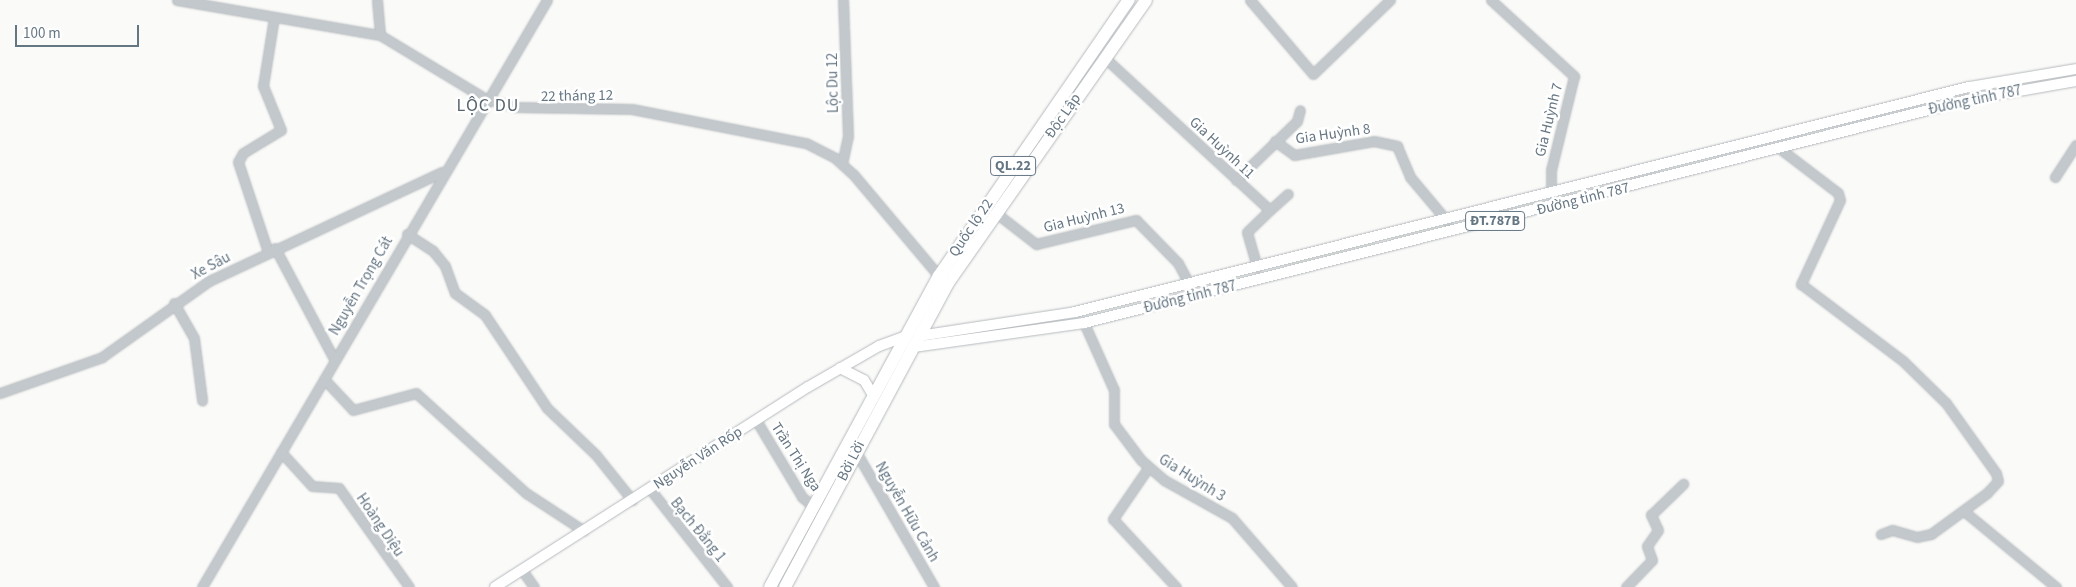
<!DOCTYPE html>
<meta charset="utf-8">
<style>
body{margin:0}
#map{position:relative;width:2076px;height:587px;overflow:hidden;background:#fafaf8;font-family:"Source Sans 3",sans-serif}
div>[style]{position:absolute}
.roads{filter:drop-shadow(0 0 1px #b5babe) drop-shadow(0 0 1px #b5babe)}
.minor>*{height:9px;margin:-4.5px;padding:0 4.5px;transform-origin:4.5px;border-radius:4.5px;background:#c3c8cc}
.major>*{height:10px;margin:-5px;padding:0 5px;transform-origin:5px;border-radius:5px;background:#fff}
.highway>*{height:12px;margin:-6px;padding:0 6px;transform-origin:6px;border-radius:6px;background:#fff}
span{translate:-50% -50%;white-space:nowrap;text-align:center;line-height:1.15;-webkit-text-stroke:5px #fff;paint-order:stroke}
.shield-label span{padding:1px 4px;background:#fff;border:1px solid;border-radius:4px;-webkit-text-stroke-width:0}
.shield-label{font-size:14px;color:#657683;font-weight:700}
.street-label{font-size:15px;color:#657683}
.quarter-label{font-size:18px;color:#57646e;letter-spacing:1px}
.scale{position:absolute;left:15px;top:25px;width:124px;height:22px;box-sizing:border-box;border:2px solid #657683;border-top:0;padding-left:6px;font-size:15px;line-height:18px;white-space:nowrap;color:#657683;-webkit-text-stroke:4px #fff;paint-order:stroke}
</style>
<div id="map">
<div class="roads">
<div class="minor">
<i style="left:177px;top:0;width:206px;rotate:9.8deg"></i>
<i style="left:380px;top:35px;width:124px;rotate:31.1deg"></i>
<i style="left:486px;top:99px;width:31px;rotate:15deg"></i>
<i style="left:516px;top:107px;width:116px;rotate:1deg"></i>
<i style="left:632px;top:109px;width:177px;rotate:11.1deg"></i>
<i style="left:806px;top:143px;width:33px;rotate:27deg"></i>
<i style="left:835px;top:158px;width:24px;rotate:42deg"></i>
<i style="left:853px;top:174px;width:133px;rotate:49.9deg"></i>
<i style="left:377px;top:0;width:35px;rotate:85deg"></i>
<i style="left:1250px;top:0;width:97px;rotate:49.6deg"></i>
<i style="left:1313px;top:74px;width:107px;rotate:-43.9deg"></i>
<i style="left:1491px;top:0;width:113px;rotate:42.5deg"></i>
<i style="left:1574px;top:76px;width:97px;rotate:103.7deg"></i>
<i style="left:1551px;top:170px;width:24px;rotate:90deg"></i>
<i style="left:1105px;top:58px;width:224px;rotate:42.7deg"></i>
<i style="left:1275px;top:141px;width:24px;rotate:36deg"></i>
<i style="left:1294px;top:155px;width:81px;rotate:-9.9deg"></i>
<i style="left:1374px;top:141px;width:24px;rotate:12deg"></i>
<i style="left:1397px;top:146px;width:34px;rotate:67deg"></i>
<i style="left:1410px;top:177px;width:57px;rotate:49.9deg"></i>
<i style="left:1779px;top:148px;width:74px;rotate:37.3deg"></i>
<i style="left:1838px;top:193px;width:7px;rotate:74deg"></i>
<i style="left:1840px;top:200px;width:93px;rotate:114.9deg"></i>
<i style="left:1801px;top:284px;width:128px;rotate:37deg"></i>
<i style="left:1903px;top:361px;width:60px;rotate:44.3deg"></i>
<i style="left:1946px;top:403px;width:86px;rotate:54.5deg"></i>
<i style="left:1996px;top:473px;width:8px;rotate:76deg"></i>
<i style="left:1998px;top:481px;width:16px;rotate:133deg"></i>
<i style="left:1987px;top:493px;width:69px;rotate:143.8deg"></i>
<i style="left:1931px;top:534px;width:14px;rotate:168deg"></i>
<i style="left:1917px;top:537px;width:26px;rotate:-164deg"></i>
<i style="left:1892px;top:530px;width:12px;rotate:160deg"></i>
<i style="left:842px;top:164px;width:29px;rotate:-78deg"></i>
<i style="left:848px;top:136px;width:136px;rotate:-92.1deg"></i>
<i style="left:2055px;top:177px;width:38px;rotate:-57deg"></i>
<i style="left:1236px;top:180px;width:85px;rotate:-44deg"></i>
<i style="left:1297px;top:121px;width:11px;rotate:-75deg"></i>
<i style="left:1270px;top:210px;width:24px;rotate:-42deg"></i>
<i style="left:996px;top:213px;width:51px;rotate:37.8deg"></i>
<i style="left:1036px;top:244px;width:103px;rotate:-13.5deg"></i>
<i style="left:1136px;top:220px;width:60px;rotate:45.7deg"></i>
<i style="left:1178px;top:263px;width:24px;rotate:62deg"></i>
<i style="left:407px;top:234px;width:31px;rotate:33deg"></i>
<i style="left:433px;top:251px;width:19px;rotate:51deg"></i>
<i style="left:445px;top:266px;width:29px;rotate:70deg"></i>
<i style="left:455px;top:293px;width:37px;rotate:36deg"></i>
<i style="left:485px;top:315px;width:112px;rotate:56.3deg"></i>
<i style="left:547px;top:408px;width:68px;rotate:43.8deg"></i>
<i style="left:596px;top:455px;width:58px;rotate:51.3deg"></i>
<i style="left:275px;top:248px;width:126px;rotate:62deg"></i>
<i style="left:268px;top:252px;width:95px;rotate:-108.4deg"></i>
<i style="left:238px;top:162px;width:10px;rotate:-61deg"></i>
<i style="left:243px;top:153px;width:44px;rotate:-31.2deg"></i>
<i style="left:281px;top:130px;width:48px;rotate:-112.2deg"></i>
<i style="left:263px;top:86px;width:70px;rotate:-80.9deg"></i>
<i style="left:1257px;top:267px;width:36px;rotate:-106deg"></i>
<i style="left:1247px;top:232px;width:32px;rotate:-44deg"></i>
<i style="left:174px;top:303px;width:40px;rotate:60.3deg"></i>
<i style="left:194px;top:338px;width:63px;rotate:82.6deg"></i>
<i style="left:1084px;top:323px;width:73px;rotate:65.9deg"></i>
<i style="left:1114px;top:390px;width:34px;rotate:90deg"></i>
<i style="left:1114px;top:424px;width:45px;rotate:53.1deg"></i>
<i style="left:1141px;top:460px;width:30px;rotate:41deg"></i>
<i style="left:1164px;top:480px;width:78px;rotate:29.2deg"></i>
<i style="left:1232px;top:518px;width:91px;rotate:49deg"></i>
<i style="left:324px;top:379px;width:42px;rotate:46.9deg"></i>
<i style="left:353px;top:410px;width:65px;rotate:-15.1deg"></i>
<i style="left:416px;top:393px;width:149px;rotate:42.3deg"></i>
<i style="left:526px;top:493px;width:69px;rotate:33.2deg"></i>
<i style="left:0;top:393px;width:108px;rotate:-19.4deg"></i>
<i style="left:102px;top:357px;width:131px;rotate:-35.4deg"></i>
<i style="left:209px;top:281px;width:257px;rotate:-25.1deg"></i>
<i style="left:756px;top:420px;width:90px;rotate:59.1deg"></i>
<i style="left:802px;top:497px;width:16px;rotate:40deg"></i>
<i style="left:281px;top:452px;width:46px;rotate:47.6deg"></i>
<i style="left:312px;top:486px;width:27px;rotate:4deg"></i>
<i style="left:339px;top:488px;width:121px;rotate:54.7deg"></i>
<i style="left:856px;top:452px;width:156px;rotate:60deg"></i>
<i style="left:1148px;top:468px;width:62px;rotate:124.5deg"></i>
<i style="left:1113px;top:519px;width:93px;rotate:47.2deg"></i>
<i style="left:650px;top:489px;width:125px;rotate:51.8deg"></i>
<i style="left:1965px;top:512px;width:118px;rotate:39.5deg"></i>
<i style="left:522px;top:570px;width:21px;rotate:55deg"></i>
<i style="left:202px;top:587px;width:681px;rotate:-59.56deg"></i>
<i style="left:1626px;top:587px;width:37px;rotate:-46deg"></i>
<i style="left:1652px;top:560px;width:15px;rotate:-110deg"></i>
<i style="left:1647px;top:546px;width:19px;rotate:-55deg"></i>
<i style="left:1658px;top:530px;width:17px;rotate:-115deg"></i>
<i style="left:1651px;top:515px;width:45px;rotate:-44.1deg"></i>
</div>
<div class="major">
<i style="left:919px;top:336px;width:158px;rotate:-8.7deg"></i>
<i style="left:1075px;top:312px;width:922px;rotate:-14.13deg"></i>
<i style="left:1969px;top:87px;width:109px;rotate:-9.5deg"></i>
<i style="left:913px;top:347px;width:173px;rotate:-8deg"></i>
<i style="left:1084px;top:323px;width:912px;rotate:-14.16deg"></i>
<i style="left:1968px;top:100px;width:110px;rotate:-10deg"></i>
<i style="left:840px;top:368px;width:27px;rotate:27deg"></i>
<i style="left:864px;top:380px;width:17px;rotate:59deg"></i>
<i style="left:495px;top:587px;width:371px;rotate:-32.6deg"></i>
<i style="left:808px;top:387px;width:82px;rotate:-30deg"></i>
<i style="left:879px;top:346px;width:27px;rotate:-20deg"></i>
</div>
<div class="highway">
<i style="left:770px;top:587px;width:354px;rotate:-61.5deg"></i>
<i style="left:939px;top:276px;width:335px;rotate:-55.5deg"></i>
<i style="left:785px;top:587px;width:345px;rotate:-61.8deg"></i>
<i style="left:948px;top:283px;width:345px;rotate:-55deg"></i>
</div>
</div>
<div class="shield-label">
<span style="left:1013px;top:166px">QL.22</span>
<span style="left:1495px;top:221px">ĐT.787B</span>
</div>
<div class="street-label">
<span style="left:833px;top:83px;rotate:-91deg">Lộc Du 12</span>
<span style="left:577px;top:96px;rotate:-1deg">22 tháng 12</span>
<span style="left:1975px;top:100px;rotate:-12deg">Đường tỉnh 787</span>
<span style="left:1063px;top:116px;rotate:-55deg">Độc Lập</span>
<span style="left:1549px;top:120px;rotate:-76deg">Gia Huỳnh 7</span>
<span style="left:1333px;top:134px;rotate:-8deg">Gia Huỳnh 8</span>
<span style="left:1222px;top:148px;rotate:43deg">Gia Huỳnh 11</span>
<span style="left:1583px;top:199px;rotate:-14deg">Đường tỉnh 787</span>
<span style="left:1084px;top:218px;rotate:-14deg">Gia Huỳnh 13</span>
<span style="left:971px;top:228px;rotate:-56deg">Quốc lộ 22</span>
<span style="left:211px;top:266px;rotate:-28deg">Xe Sâu</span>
<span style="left:361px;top:286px;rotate:-60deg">Nguyễn Trọng Cát</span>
<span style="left:1190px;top:297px;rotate:-14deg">Đường tỉnh 787</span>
<span style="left:796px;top:457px;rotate:57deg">Trần Thị Nga</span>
<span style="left:698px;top:458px;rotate:-33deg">Nguyễn Văn Rốp</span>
<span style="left:851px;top:461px;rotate:-63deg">Bời Lời</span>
<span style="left:1192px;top:478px;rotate:32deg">Gia Huỳnh 3</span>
<span style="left:907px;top:512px;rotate:60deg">Nguyễn Hữu Cảnh</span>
<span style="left:380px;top:525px;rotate:56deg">Hoàng Diệu</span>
<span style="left:698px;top:530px;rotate:51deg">Bạch Đằng 1</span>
</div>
<div class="quarter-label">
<span style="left:488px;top:106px">LỘC DU</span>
</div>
<div class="scale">100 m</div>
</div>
